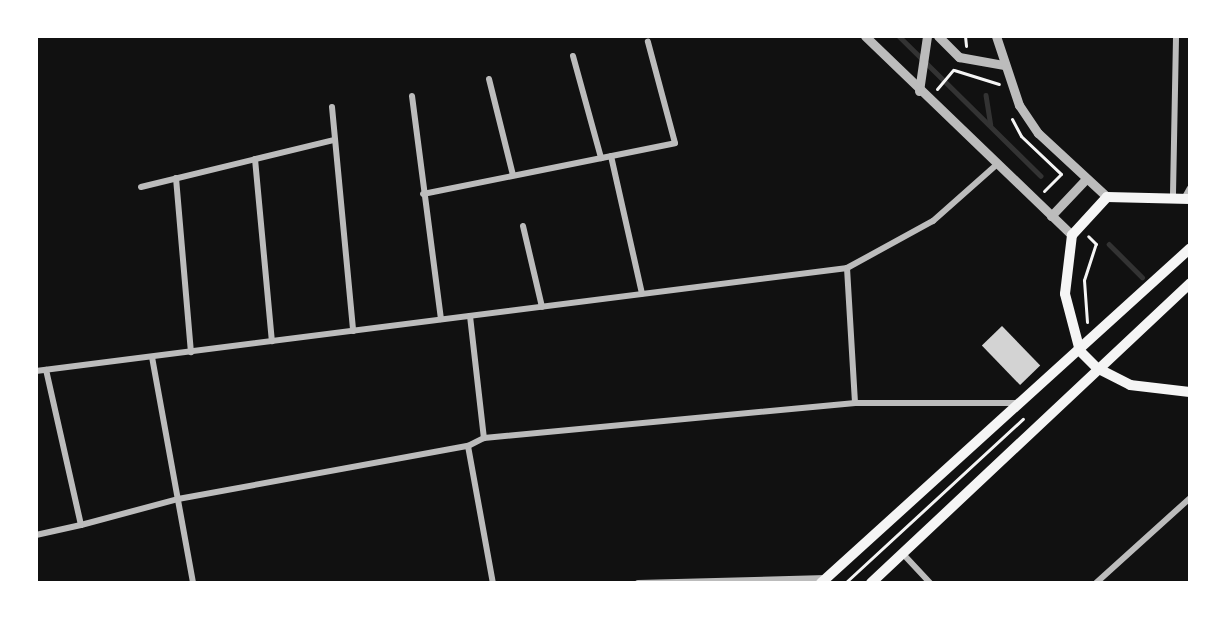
<!DOCTYPE html>
<style>
body{margin:0}
#map{position:relative;width:1226px;height:619px;overflow:hidden;background:#111;font-family:Spectral,serif}
div>[style]{position:absolute}
.stream>*{height:4.5px;margin:-2.25px;padding:0 2.25px;transform-origin:2.25px;border-radius:2.25px;background:#333}
.building>*{inset:0;background:#d3d3d3;transform-origin:0 0}
.path>*{height:3px;margin:-1.5px;padding:0 1.5px;transform-origin:1.5px;border-radius:1.5px;background:#f5f5f5}
.minor>*{height:6px;margin:-3px;padding:0 3px;transform-origin:3px;border-radius:3px;background:#bcbcbc}
.tertiary>*{height:9px;margin:-4.5px;padding:0 4.5px;transform-origin:4.5px;border-radius:4.5px;background:#bcbcbc}
.secondary>*{height:10px;margin:-5px;padding:0 5px;transform-origin:5px;border-radius:5px;background:#f5f5f5}
.primary>*{height:10px;margin:-5px;padding:0 5px;transform-origin:5px;border-radius:5px;background:#f5f5f5}
span{translate:-50% -50%;white-space:nowrap;text-align:center;line-height:1.15;-webkit-text-stroke:6px #fff;paint-order:stroke}
.frame{position:absolute;inset:0;border:38px solid #fff;pointer-events:none}
</style>
<div id="map">
<div class="stream">
<i style="left:899px;top:36px;width:199px;rotate:44.6deg"></i>
<i style="left:986px;top:95px;width:30px;rotate:81deg"></i>
<i style="left:1109px;top:244px;width:47px;rotate:45deg"></i>
</div>
<div class="building">
<i style="left:1002px;top:326px;width:55px;height:28px;rotate:46deg"></i>
</div>
<div class="path">
<i style="left:965px;top:36px;width:10px;rotate:84deg"></i>
<i style="left:954px;top:70px;width:47px;rotate:17.3deg"></i>
<i style="left:937px;top:89px;width:25px;rotate:-50deg"></i>
<i style="left:1012px;top:119px;width:19px;rotate:62deg"></i>
<i style="left:1021px;top:136px;width:55px;rotate:43.5deg"></i>
<i style="left:1061px;top:174px;width:24px;rotate:135deg"></i>
<i style="left:1087px;top:322px;width:42px;rotate:-94.1deg"></i>
<i style="left:1084px;top:280px;width:38px;rotate:-72deg"></i>
<i style="left:1096px;top:244px;width:11px;rotate:-135deg"></i>
<i style="left:845px;top:583px;width:242px;rotate:-42.7deg"></i>
</div>
<div class="minor">
<i style="left:573px;top:56px;width:106px;rotate:74.6deg"></i>
<i style="left:489px;top:79px;width:99px;rotate:76deg"></i>
<i style="left:412px;top:96px;width:225px;rotate:82.6deg"></i>
<i style="left:332px;top:107px;width:225px;rotate:84.6deg"></i>
<i style="left:611px;top:156px;width:141px;rotate:77.3deg"></i>
<i style="left:255px;top:159px;width:183px;rotate:84.7deg"></i>
<i style="left:176px;top:178px;width:175px;rotate:85.1deg"></i>
<i style="left:141px;top:187px;width:199px;rotate:-13.7deg"></i>
<i style="left:423px;top:194px;width:257px;rotate:-11.4deg"></i>
<i style="left:675px;top:143px;width:105px;rotate:-105deg"></i>
<i style="left:1173px;top:194px;width:158px;rotate:-88.9deg"></i>
<i style="left:1185px;top:197px;width:10px;rotate:-61deg"></i>
<i style="left:523px;top:226px;width:83px;rotate:76.8deg"></i>
<i style="left:847px;top:268px;width:135px;rotate:86.6deg"></i>
<i style="left:470px;top:316px;width:123px;rotate:83.5deg"></i>
<i style="left:152px;top:357px;width:230px;rotate:79.7deg"></i>
<i style="left:36px;top:371px;width:818px;rotate:-7.24deg"></i>
<i style="left:847px;top:268px;width:98px;rotate:-28.7deg"></i>
<i style="left:933px;top:221px;width:83px;rotate:-41.6deg"></i>
<i style="left:468px;top:446px;width:139px;rotate:79.7deg"></i>
<i style="left:81px;top:525px;width:100px;rotate:-15deg"></i>
<i style="left:178px;top:499px;width:295px;rotate:-10.4deg"></i>
<i style="left:468px;top:446px;width:18px;rotate:-27deg"></i>
<i style="left:484px;top:438px;width:373px;rotate:-5.4deg"></i>
<i style="left:855px;top:403px;width:163px"></i>
<i style="left:36px;top:535px;width:46px;rotate:-12.5deg"></i>
<i style="left:81px;top:525px;width:159px;rotate:-102.7deg"></i>
<i style="left:904px;top:555px;width:38px;rotate:47deg"></i>
<i style="left:638px;top:583px;width:188px;rotate:-1.5deg"></i>
<i style="left:1096px;top:583px;width:127px;rotate:-42.1deg"></i>
</div>
<div class="tertiary">
<i style="left:865px;top:36px;width:287px;rotate:43.9deg"></i>
<i style="left:938px;top:36px;width:30px;rotate:45deg"></i>
<i style="left:959px;top:57px;width:46px;rotate:10.1deg"></i>
<i style="left:996px;top:36px;width:73px;rotate:71.6deg"></i>
<i style="left:1019px;top:105px;width:34px;rotate:56deg"></i>
<i style="left:1038px;top:133px;width:94px;rotate:42.8deg"></i>
<i style="left:919px;top:91px;width:56px;rotate:-81.7deg"></i>
<i style="left:1051px;top:216px;width:50px;rotate:-46.6deg"></i>
</div>
<div class="secondary">
<i style="left:1190px;top:199px;width:83px;rotate:-178.6deg"></i>
<i style="left:1107px;top:197px;width:52px;rotate:132.6deg"></i>
<i style="left:1072px;top:235px;width:59px;rotate:96.8deg"></i>
<i style="left:1065px;top:294px;width:59px;rotate:75.3deg"></i>
<i style="left:1080px;top:351px;width:24px;rotate:45deg"></i>
<i style="left:1097px;top:368px;width:37px;rotate:27deg"></i>
<i style="left:1130px;top:385px;width:60px;rotate:6.7deg"></i>
</div>
<div class="primary">
<i style="left:821px;top:583px;width:498px;rotate:-42.2deg"></i>
<i style="left:871px;top:583px;width:438px;rotate:-43.2deg"></i>
</div>
<div class="frame"></div>
</div>
